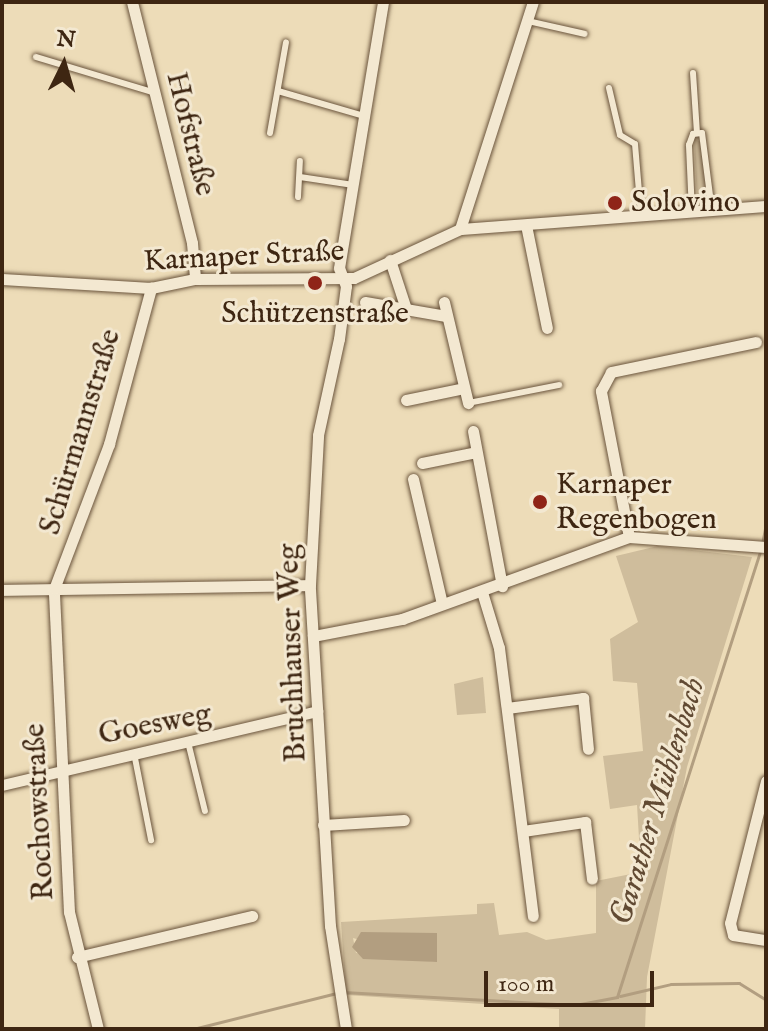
<!DOCTYPE html>
<meta charset="utf-8">
<style>
body{margin:0}
#map{position:relative;width:768px;height:1031px;overflow:hidden;background:#eddcb8;font-family:"IM FELL English",serif}
div>[style]{position:absolute}
.green>*{inset:0;background:#cfbd9c}
.water>*{inset:0;background:#b29e80}
.stream>*{height:3px;margin:-1.5px;padding:0 1.5px;transform-origin:1.5px;border-radius:1.5px;background:#b29e80}
.roads{filter:drop-shadow(0 0 2px #6a543c) drop-shadow(0 0 2px #6a543c)}
.lane>*{height:6px;margin:-3px;padding:0 3px;transform-origin:3px;border-radius:3px;background:#f3e8d1}
.street>*{height:11px;margin:-5.5px;padding:0 5.5px;transform-origin:5.5px;border-radius:5.5px;background:#f3e8d1}
.dots>*{width:22px;height:22px;translate:-50% -50%;box-sizing:border-box;border:4px solid #f3e8d1;border-radius:50%}
span{translate:-50% -50%;white-space:nowrap;text-align:center;line-height:1.15;-webkit-text-stroke:6px #f3e8d1;paint-order:stroke}
.street-label{font-size:30px;color:#3e2612}
.poi-label{font-size:30px;color:#3e2612}
.left{translate:0 -50%;text-align:left}
.water-label{font-size:32px;color:#614a33;font-style:italic}
.frame{position:absolute;inset:0;border:4px solid #3e2612;pointer-events:none}
.north{position:absolute;left:24px;top:24px;width:80px;height:80px;-webkit-text-stroke:6px #f3e8d1;paint-order:stroke;rotate:5deg;font-size:22px;font-weight:700;line-height:32px;text-align:center;color:#3e2612}
.north::after{content:'';display:block;margin:auto;width:28px;height:36px;background:#3e2612;clip-path:polygon(50% 0,100% 100%,50% 72%,0 100%)}
.scale{position:absolute;left:484px;top:971px;width:170px;height:36px;box-sizing:border-box;border:4px solid #3e2612;border-top:0;padding-left:10px;font-size:24px;line-height:28px;white-space:nowrap;color:#3e2612;-webkit-text-stroke:6px #f3e8d1;paint-order:stroke}
</style>
<div id="map">
<div class="green">
<i style="clip-path:polygon(694px 138px,703px 144px,707px 200px,697px 200px)"></i>
<i style="clip-path:polygon(evenodd,658px 546px,752px 557px,687px 767px,647px 977px,645px 1029px,559px 1029px,559px 1009px,346px 995px,341px 922px,477px 914px,477px 904px,494px 903px,499px 935px,527px 932px,546px 940px,596px 933px,596px 881px,641px 872px,637px 805px,610px 809px,603px 756px,643px 751px,637px 683px,613px 681px,610px 639px,638px 622px,616px 556px,658px 546px,353px 938px,437px 962px,356px 953px,353px 938px)"></i>
<i style="clip-path:polygon(483px 677px,486px 713px,457px 715px,454px 684px)"></i>
</div>
<div class="water">
<i style="clip-path:polygon(361px 932px,437px 933px,437px 962px,363px 959px,352px 947px)"></i>
</div>
<div class="stream">
<i style="left:762px;top:544px;width:20px;rotate:-79deg"></i>
<i style="left:343px;top:992px;width:232px;rotate:3.2deg"></i>
<i style="left:575px;top:1005px;width:43px;rotate:-10.8deg"></i>
<i style="left:617px;top:997px;width:467px;rotate:-72.2deg"></i>
<i style="left:620px;top:996px;width:52px;rotate:-13.2deg"></i>
<i style="left:671px;top:984px;width:68px;rotate:-0.8deg"></i>
<i style="left:739px;top:983px;width:32px;rotate:32deg"></i>
<i style="left:193px;top:1029px;width:147px;rotate:-14.1deg"></i>
</div>
<div class="roads">
<div class="lane">
<i style="left:528px;top:21px;width:58px;rotate:12.8deg"></i>
<i style="left:36px;top:57px;width:124px;rotate:16.8deg"></i>
<i style="left:693px;top:73px;width:60px;rotate:86.2deg"></i>
<i style="left:609px;top:88px;width:48px;rotate:76.8deg"></i>
<i style="left:620px;top:135px;width:17px;rotate:31deg"></i>
<i style="left:635px;top:144px;width:71px;rotate:85.2deg"></i>
<i style="left:278px;top:91px;width:90px;rotate:16.2deg"></i>
<i style="left:270px;top:133px;width:92px;rotate:-80deg"></i>
<i style="left:300px;top:177px;width:54px;rotate:8.6deg"></i>
<i style="left:298px;top:197px;width:36px;rotate:-87deg"></i>
<i style="left:692px;top:212px;width:67px;rotate:-92.6deg"></i>
<i style="left:689px;top:145px;width:12px;rotate:-70deg"></i>
<i style="left:693px;top:134px;width:9px;rotate:-6deg"></i>
<i style="left:702px;top:133px;width:79px;rotate:82.7deg"></i>
<i style="left:468px;top:403px;width:93px;rotate:-11.2deg"></i>
<i style="left:188px;top:742px;width:71px;rotate:76.2deg"></i>
<i style="left:134px;top:753px;width:89px;rotate:78.9deg"></i>
</div>
<div class="street">
<i style="left:132px;top:2px;width:248px;rotate:76deg"></i>
<i style="left:192px;top:243px;width:36px;rotate:85deg"></i>
<i style="left:526px;top:225px;width:105px;rotate:78.5deg"></i>
<i style="left:460px;top:229px;width:238px;rotate:-72.2deg"></i>
<i style="left:390px;top:260px;width:52px;rotate:71.9deg"></i>
<i style="left:2px;top:279px;width:149px;rotate:3.5deg"></i>
<i style="left:151px;top:288px;width:45px;rotate:-11.6deg"></i>
<i style="left:195px;top:279px;width:159px;rotate:-0.4deg"></i>
<i style="left:354px;top:278px;width:117px;rotate:-24.8deg"></i>
<i style="left:460px;top:229px;width:307px;rotate:-4.3deg"></i>
<i style="left:365px;top:302px;width:82px;rotate:9.8deg"></i>
<i style="left:444px;top:302px;width:104px;rotate:76.6deg"></i>
<i style="left:406px;top:400px;width:54px;rotate:-11.7deg"></i>
<i style="left:473px;top:431px;width:158px;rotate:79.4deg"></i>
<i style="left:422px;top:463px;width:55px;rotate:-11.5deg"></i>
<i style="left:413px;top:479px;width:128px;rotate:76.9deg"></i>
<i style="left:629px;top:537px;width:149px;rotate:-100.9deg"></i>
<i style="left:601px;top:391px;width:21px;rotate:-62deg"></i>
<i style="left:611px;top:372px;width:148px;rotate:-11.7deg"></i>
<i style="left:2px;top:590px;width:308px;rotate:-0.9deg"></i>
<i style="left:482px;top:592px;width:59px;rotate:73.1deg"></i>
<i style="left:499px;top:648px;width:270px;rotate:82.8deg"></i>
<i style="left:313px;top:636px;width:91px;rotate:-10.8deg"></i>
<i style="left:402px;top:619px;width:241px;rotate:-19.9deg"></i>
<i style="left:629px;top:537px;width:137px;rotate:4.2deg"></i>
<i style="left:507px;top:708px;width:77px;rotate:-7.5deg"></i>
<i style="left:583px;top:698px;width:51px;rotate:84.4deg"></i>
<i style="left:766px;top:781px;width:146px;rotate:104.2deg"></i>
<i style="left:730px;top:923px;width:12px;rotate:76deg"></i>
<i style="left:733px;top:935px;width:33px;rotate:9deg"></i>
<i style="left:2px;top:785px;width:324px;rotate:-13.2deg"></i>
<i style="left:323px;top:825px;width:81px;rotate:-3.5deg"></i>
<i style="left:523px;top:831px;width:63px;rotate:-8.3deg"></i>
<i style="left:585px;top:822px;width:57px;rotate:83deg"></i>
<i style="left:77px;top:957px;width:180px;rotate:-13.2deg"></i>
<i style="left:98px;top:1029px;width:121px;rotate:-103.9deg"></i>
<i style="left:69px;top:912px;width:323px;rotate:-92.7deg"></i>
<i style="left:54px;top:589px;width:155px;rotate:-69.2deg"></i>
<i style="left:109px;top:444px;width:162px;rotate:-74.9deg"></i>
<i style="left:346px;top:1029px;width:104px;rotate:-98.8deg"></i>
<i style="left:330px;top:926px;width:342px;rotate:-93.4deg"></i>
<i style="left:310px;top:585px;width:150px;rotate:-86.9deg"></i>
<i style="left:318px;top:435px;width:98px;rotate:-77.7deg"></i>
<i style="left:339px;top:339px;width:53px;rotate:-82.5deg"></i>
<i style="left:346px;top:286px;width:19px;rotate:-111deg"></i>
<i style="left:339px;top:268px;width:270px;rotate:-80.6deg"></i>
</div>
</div>
<div class="dots">
<i style="left:615px;top:203px;background:#8f2418"></i>
<i style="left:315px;top:283px;background:#8f2418"></i>
<i style="left:540px;top:502px;background:#8f2418"></i>
</div>
<div class="street-label">
<span style="left:190px;top:134px;rotate:76deg">Hofstraße</span>
<span style="left:244px;top:257px;rotate:-3deg">Karnaper Straße</span>
<span style="left:81px;top:432px;rotate:-73deg">Schürmannstraße</span>
<span style="left:293px;top:653px;rotate:-92deg">Bruchhauser Weg</span>
<span style="left:155px;top:725px;rotate:-11deg">Goesweg</span>
<span style="left:40px;top:812px;rotate:-93deg">Rochowstraße</span>
</div>
<div class="poi-label">
<span class="left" style="left:631px;top:203px">Solovino</span>
<span style="left:315px;top:314px">Schützenstraße</span>
<span class="left" style="left:556px;top:502px">Karnaper<br>Regenbogen</span>
</div>
<div class="water-label">
<span style="left:659px;top:802px;rotate:-73deg">Garather Mühlenbach</span>
</div>
<div class="frame"></div>
<div class="north">N</div>
<div class="scale">100 m</div>
</div>
